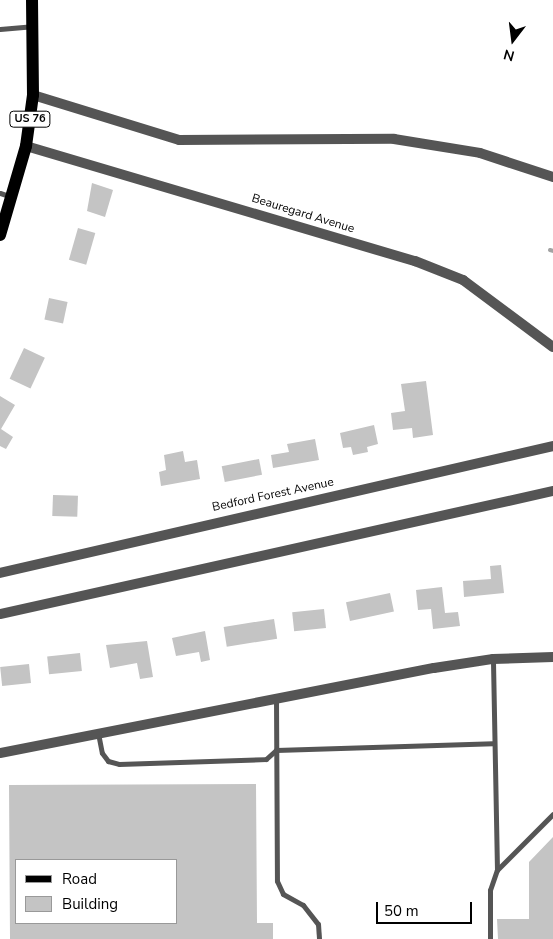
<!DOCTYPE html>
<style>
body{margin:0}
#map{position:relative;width:553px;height:939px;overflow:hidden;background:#fff;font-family:"Nunito Sans",sans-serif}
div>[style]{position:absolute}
.stream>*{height:4px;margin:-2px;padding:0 2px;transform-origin:2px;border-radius:2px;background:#a3a3a3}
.building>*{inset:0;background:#c4c4c4;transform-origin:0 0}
.service>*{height:5px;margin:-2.5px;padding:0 2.5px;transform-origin:2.5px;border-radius:2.5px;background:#555}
.minor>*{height:10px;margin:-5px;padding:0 5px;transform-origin:5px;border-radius:5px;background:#555}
.primary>*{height:12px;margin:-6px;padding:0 6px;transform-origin:6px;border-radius:6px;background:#000}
span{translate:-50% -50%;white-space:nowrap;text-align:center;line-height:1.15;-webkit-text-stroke:4.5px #fff;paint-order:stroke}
.shield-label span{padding:1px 4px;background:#fff;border:1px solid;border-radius:4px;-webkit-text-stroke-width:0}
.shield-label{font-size:11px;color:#000;font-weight:700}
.street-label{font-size:12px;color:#000}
.legend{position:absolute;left:15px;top:859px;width:162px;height:65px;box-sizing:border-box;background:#fff;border:1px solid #999;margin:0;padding:6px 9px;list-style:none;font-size:15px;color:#000}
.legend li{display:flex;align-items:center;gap:10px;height:25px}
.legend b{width:25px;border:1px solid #999}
.north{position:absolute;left:488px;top:15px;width:50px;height:50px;-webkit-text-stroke:4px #fff;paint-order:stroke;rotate:195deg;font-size:14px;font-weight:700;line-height:20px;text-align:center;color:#000}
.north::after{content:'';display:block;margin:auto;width:18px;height:22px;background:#000;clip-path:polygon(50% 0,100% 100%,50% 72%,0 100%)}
.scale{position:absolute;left:376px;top:902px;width:96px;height:22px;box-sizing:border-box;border:2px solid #000;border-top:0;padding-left:6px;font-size:15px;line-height:18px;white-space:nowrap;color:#000;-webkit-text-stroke:4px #fff;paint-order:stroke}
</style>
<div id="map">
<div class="stream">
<i style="left:550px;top:250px;width:3px;rotate:18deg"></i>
</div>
<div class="building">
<i style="clip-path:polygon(92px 183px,113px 190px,105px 217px,87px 211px)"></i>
<i style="left:78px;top:228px;width:18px;height:33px;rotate:16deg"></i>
<i style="left:49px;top:298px;width:19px;height:22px;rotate:12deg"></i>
<i style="left:24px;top:348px;width:23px;height:34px;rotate:25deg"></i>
<i style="clip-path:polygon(426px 381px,433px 435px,413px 438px,412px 428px,393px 430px,391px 413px,405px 411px,401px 384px)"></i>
<i style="clip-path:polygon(0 396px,15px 405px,1px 429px,13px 437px,6px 449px,0 446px)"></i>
<i style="clip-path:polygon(374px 425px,378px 444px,367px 447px,368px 452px,353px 455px,351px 447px,343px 448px,340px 433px)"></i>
<i style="clip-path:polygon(315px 439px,319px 460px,273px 468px,271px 455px,289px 452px,287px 444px)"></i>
<i style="clip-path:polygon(183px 451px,185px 462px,197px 460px,200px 479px,161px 486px,159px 472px,166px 470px,164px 455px)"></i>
<i style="left:259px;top:459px;width:16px;height:38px;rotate:79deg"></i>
<i style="left:53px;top:495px;width:25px;height:21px;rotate:2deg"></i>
<i style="clip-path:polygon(501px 565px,504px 593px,464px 597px,463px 581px,491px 579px,490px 566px)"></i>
<i style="clip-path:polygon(442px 587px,445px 613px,458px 612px,460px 626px,433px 629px,431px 609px,418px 610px,416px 590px)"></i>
<i style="left:390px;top:593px;width:19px;height:45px;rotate:78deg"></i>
<i style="left:324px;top:609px;width:19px;height:32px;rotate:84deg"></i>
<i style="left:274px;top:619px;width:20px;height:51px;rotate:81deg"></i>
<i style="clip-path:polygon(205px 631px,210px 660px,201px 662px,199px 652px,176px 656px,172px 638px)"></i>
<i style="clip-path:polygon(147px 641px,153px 677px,140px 679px,137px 663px,110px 668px,106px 645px)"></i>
<i style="left:80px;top:653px;width:18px;height:33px;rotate:84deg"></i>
<i style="left:29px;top:664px;width:19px;height:29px;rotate:84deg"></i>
<i style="clip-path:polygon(evenodd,256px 784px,257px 923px,273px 923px,273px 939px,10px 939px,9px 785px,256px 784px,16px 860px,176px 860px,176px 923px,16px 923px,16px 860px)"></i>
<i style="clip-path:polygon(553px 837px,553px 939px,498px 939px,497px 919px,529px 919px,529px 862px)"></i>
</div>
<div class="service">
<i style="left:0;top:29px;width:32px;rotate:-5deg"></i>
<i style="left:0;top:193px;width:13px;rotate:18deg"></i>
<i style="left:276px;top:698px;width:183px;rotate:89.7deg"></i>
<i style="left:277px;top:881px;width:14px;rotate:65deg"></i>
<i style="left:283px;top:894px;width:23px;rotate:29deg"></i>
<i style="left:303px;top:905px;width:24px;rotate:52deg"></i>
<i style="left:318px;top:924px;width:15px;rotate:86deg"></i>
<i style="left:98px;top:733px;width:20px;rotate:79deg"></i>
<i style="left:102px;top:753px;width:10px;rotate:53deg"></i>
<i style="left:108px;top:761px;width:11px;rotate:15deg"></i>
<i style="left:119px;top:764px;width:147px;rotate:-1.9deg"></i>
<i style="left:266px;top:759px;width:13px;rotate:-42deg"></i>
<i style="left:276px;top:750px;width:217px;rotate:-1.8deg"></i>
<i style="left:497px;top:870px;width:79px;rotate:-45deg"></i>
<i style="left:490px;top:939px;width:49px;rotate:-90deg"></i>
<i style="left:490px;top:890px;width:21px;rotate:-71deg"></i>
<i style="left:497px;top:870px;width:211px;rotate:-91.1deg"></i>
</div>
<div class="minor">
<i style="left:33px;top:95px;width:153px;rotate:17.1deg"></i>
<i style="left:179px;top:140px;width:215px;rotate:-0.3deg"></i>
<i style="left:394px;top:139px;width:87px;rotate:9.2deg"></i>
<i style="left:480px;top:153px;width:77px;rotate:18.2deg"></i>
<i style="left:26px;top:146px;width:406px;rotate:16.5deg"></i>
<i style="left:415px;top:261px;width:52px;rotate:21.6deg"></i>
<i style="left:463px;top:280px;width:112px;rotate:36.7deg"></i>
<i style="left:0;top:573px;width:567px;rotate:-12.93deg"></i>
<i style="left:0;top:614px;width:567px;rotate:-12.54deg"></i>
<i style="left:0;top:753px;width:442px;rotate:-11.1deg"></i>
<i style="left:434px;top:668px;width:60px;rotate:-8.7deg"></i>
<i style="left:493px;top:659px;width:60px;rotate:-1.9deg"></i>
</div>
<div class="primary">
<i style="left:0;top:235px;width:93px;rotate:-73.7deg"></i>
<i style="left:26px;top:146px;width:51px;rotate:-82.2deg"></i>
<i style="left:33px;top:95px;width:95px;rotate:-90.6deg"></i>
</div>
<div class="shield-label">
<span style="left:30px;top:119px">US 76</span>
</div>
<div class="street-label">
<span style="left:303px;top:214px;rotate:17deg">Beauregard Avenue</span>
<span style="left:273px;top:495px;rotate:-12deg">Bedford Forest Avenue</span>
</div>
<ul class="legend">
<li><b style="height:6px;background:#000"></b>Road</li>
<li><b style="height:14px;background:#c4c4c4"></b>Building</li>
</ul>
<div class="north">N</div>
<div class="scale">50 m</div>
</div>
